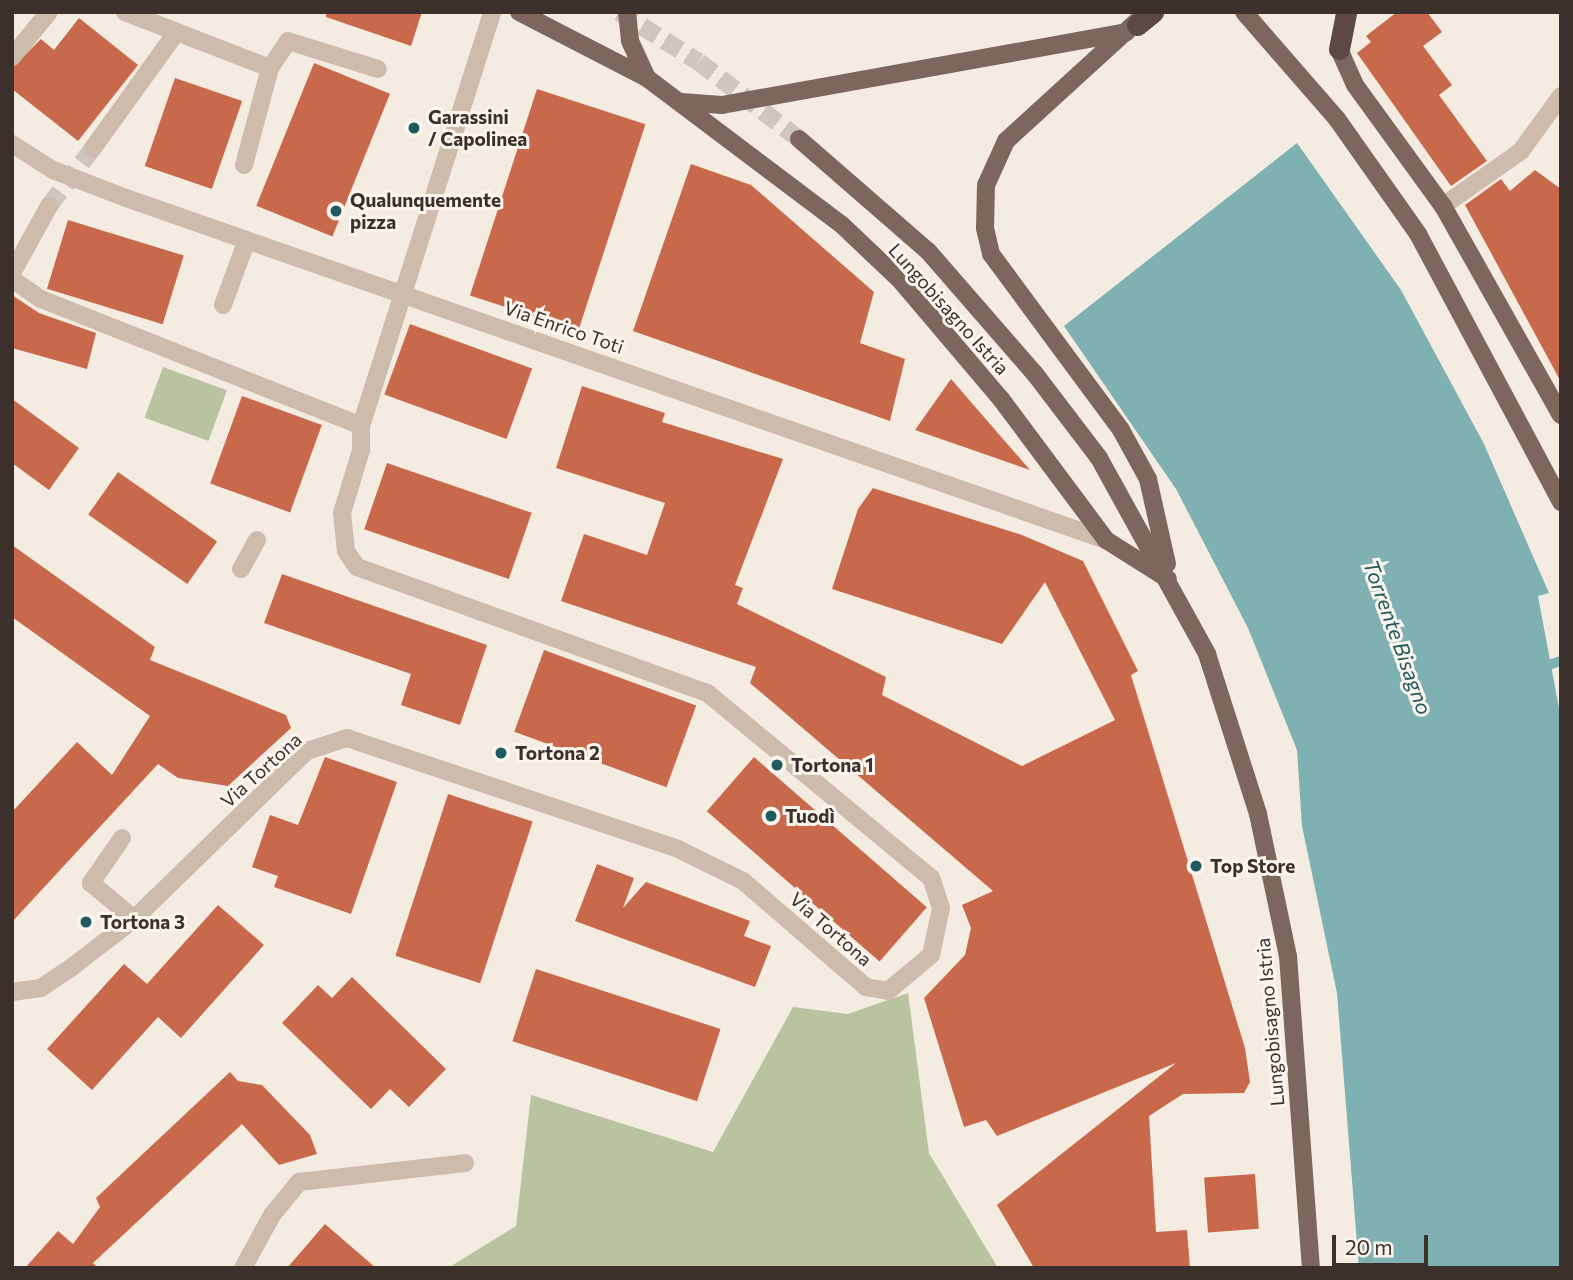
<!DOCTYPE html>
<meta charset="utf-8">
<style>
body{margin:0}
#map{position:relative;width:1573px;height:1280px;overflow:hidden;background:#f4ebe1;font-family:Commissioner,sans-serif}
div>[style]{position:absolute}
.green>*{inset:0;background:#b8c4a0;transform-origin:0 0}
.water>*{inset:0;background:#7fb0b2}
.stream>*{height:10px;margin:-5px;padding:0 5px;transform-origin:5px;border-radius:5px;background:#7fb0b2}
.building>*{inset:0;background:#c8694b;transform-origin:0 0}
.minor-tunnel>*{height:18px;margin-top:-9px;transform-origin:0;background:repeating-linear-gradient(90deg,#cfc6bd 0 18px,transparent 0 27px)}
.major-tunnel>*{height:18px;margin-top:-9px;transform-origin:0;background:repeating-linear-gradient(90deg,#cfc6bd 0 18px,transparent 0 27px)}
.minor>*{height:18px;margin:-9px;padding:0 9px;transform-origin:9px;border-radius:9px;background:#cdbbac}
.major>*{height:18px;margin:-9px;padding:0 9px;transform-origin:9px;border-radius:9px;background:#7d675c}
.highway>*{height:21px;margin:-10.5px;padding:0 10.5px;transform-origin:10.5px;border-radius:10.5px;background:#5c4a42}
.dots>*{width:19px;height:19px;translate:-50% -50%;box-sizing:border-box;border:4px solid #fbf5ee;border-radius:50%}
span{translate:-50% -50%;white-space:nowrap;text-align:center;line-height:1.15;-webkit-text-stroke:6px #fbf5ee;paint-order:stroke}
.poi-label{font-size:19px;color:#3b302b;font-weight:700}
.left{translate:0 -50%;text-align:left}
.street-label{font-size:19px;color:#3b302b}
.water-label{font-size:21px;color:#1f5a5e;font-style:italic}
.frame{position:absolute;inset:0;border:14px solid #3b302b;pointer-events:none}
.scale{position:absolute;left:1332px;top:1235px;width:96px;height:32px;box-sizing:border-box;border:4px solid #3b302b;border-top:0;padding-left:9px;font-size:21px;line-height:24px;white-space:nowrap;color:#3b302b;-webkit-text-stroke:5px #fbf5ee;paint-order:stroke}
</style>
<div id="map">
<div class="green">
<i style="left:163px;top:367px;width:68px;height:54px;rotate:20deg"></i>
<i style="clip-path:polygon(908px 993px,929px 1153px,998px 1268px,448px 1268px,516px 1226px,531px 1095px,713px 1152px,793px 1007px,848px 1014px)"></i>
</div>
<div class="water">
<i style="clip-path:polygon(1297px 143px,1401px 290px,1484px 444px,1549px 593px,1538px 596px,1561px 719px,1561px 1268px,1359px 1268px,1337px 993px,1302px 826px,1297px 750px,1248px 628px,1176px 489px,1064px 326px)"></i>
</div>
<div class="stream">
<i style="left:1538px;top:668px;width:24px;rotate:-17deg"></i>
</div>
<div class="building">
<i style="clip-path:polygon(326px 12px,422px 12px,411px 46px,326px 17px)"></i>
<i style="clip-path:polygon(1397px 12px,1427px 12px,1442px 32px,1423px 46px,1452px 85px,1439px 95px,1487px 161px,1451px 186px,1357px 53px,1371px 42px,1366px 36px)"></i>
<i style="clip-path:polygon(79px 18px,138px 65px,78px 141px,12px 89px,12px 68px,41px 39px,54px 50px)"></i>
<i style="left:314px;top:63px;width:82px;height:154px;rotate:22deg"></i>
<i style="left:175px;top:78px;width:71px;height:93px;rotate:19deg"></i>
<i style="left:537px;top:89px;width:114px;height:217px;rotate:18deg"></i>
<i style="clip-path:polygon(691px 164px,751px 185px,874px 292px,860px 343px,905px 359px,890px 421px,633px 331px)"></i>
<i style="clip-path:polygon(1535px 170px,1561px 189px,1561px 382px,1465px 205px,1501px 179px,1510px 191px)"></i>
<i style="left:68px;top:220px;width:121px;height:72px;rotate:17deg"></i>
<i style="clip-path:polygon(12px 295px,39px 313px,96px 333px,87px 369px,12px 348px)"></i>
<i style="left:410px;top:324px;width:130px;height:75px;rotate:20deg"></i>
<i style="clip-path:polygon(951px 379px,1030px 470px,915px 430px)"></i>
<i style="clip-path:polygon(582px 386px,665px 413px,662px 422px,783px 459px,735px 585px,743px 588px,737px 604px,886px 677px,882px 695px,1022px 766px,1115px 720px,1045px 582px,1002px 644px,832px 589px,858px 509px,873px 488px,1022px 535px,1083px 561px,1138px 671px,1131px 675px,1245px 1048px,1250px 1082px,1244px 1093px,1183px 1094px,1149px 1116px,1156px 1232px,1187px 1230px,1190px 1268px,1034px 1268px,997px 1205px,1176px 1063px,997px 1136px,986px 1120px,964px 1127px,924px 998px,965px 955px,971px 928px,962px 905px,993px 891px,750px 683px,756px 667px,561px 601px,584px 534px,647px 555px,665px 503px,556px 468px)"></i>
<i style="left:242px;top:396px;width:85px;height:93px;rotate:20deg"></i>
<i style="clip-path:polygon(12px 399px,79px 448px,49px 490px,12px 463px)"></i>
<i style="left:387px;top:463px;width:153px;height:70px;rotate:19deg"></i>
<i style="left:118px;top:472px;width:121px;height:52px;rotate:35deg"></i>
<i style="clip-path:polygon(12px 545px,155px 647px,150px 660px,286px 715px,291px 728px,228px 786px,178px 778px,158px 764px,12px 922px,12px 812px,77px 742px,112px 775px,150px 716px,12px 617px)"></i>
<i style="clip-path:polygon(282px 574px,487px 645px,460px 725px,401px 705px,411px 674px,264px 623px)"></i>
<i style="left:544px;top:650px;width:162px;height:87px;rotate:20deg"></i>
<i style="clip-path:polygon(325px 757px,397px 782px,351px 914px,274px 887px,278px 876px,252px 867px,270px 815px,298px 825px)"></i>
<i style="left:754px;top:757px;width:229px;height:72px;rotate:41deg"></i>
<i style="left:448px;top:794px;width:89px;height:170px;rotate:18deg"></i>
<i style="clip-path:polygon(597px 864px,634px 878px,623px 908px,646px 882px,750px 921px,744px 936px,771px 946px,755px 987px,575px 921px)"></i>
<i style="clip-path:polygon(218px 905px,264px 945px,181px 1038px,158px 1017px,92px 1090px,47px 1049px,124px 964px,147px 984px)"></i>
<i style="left:536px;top:969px;width:194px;height:76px;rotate:18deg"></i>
<i style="clip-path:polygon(352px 977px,446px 1069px,409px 1107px,390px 1089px,371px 1109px,282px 1023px,318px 985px,332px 998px)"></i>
<i style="clip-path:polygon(230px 1072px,238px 1081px,262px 1085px,310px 1135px,317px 1154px,279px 1165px,242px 1124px,93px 1263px,98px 1268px,25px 1268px,58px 1231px,73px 1244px,100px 1207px,96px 1198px)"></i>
<i style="left:1255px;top:1174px;width:55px;height:51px;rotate:86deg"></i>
<i style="clip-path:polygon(325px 1224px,376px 1268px,287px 1268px)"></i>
</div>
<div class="minor-tunnel">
<i style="left:49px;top:206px;width:73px;rotate:-52.8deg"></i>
</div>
<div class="major-tunnel">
<i style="left:619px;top:12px;width:94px;rotate:32deg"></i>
<i style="left:699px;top:62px;width:126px;rotate:37.6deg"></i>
</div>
<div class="minor">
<i style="left:125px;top:12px;width:155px;rotate:21.1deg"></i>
<i style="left:270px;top:68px;width:32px;rotate:-56deg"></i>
<i style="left:288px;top:41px;width:94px;rotate:17.3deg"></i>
<i style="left:12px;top:57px;width:58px;rotate:-50.6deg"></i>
<i style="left:12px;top:144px;width:49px;rotate:32.4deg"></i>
<i style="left:53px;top:170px;width:78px;rotate:21deg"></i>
<i style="left:126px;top:198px;width:1038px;rotate:19.24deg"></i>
<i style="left:93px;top:148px;width:142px;rotate:-54.2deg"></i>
<i style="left:244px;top:165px;width:100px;rotate:-75deg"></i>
<i style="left:1443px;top:206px;width:95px;rotate:-35.2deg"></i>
<i style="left:1521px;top:151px;width:68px;rotate:-54deg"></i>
<i style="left:12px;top:273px;width:77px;rotate:-61.1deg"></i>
<i style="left:12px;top:279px;width:35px;rotate:35deg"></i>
<i style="left:41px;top:299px;width:344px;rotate:21.6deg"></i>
<i style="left:223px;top:305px;width:67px;rotate:-69.9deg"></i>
<i style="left:241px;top:569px;width:33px;rotate:-61deg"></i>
<i style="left:122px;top:838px;width:55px;rotate:124.6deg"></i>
<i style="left:91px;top:883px;width:56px;rotate:39.9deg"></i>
<i style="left:12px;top:992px;width:29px;rotate:-8deg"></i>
<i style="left:41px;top:988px;width:37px;rotate:-34deg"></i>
<i style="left:72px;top:967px;width:78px;rotate:-37.7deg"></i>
<i style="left:134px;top:919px;width:241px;rotate:-44.2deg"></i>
<i style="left:307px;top:751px;width:42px;rotate:-18deg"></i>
<i style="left:347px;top:738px;width:349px;rotate:18.5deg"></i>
<i style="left:678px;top:849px;width:72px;rotate:26.2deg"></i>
<i style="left:743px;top:881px;width:162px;rotate:40.8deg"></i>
<i style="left:866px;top:987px;width:22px;rotate:10deg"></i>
<i style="left:888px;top:991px;width:56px;rotate:-39.9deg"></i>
<i style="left:931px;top:955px;width:48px;rotate:-78deg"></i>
<i style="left:941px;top:908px;width:32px;rotate:-108deg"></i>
<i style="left:931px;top:878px;width:291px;rotate:-140.4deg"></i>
<i style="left:707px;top:693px;width:372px;rotate:-160.2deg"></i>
<i style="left:357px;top:567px;width:19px;rotate:-125deg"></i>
<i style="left:346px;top:551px;width:38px;rotate:-96deg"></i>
<i style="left:342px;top:513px;width:66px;rotate:-73.2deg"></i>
<i style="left:361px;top:450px;width:24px;rotate:-90deg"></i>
<i style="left:361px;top:426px;width:434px;rotate:-72.4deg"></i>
<i style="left:243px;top:1268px;width:60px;rotate:-61.3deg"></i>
<i style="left:272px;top:1215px;width:43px;rotate:-50.7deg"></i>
<i style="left:299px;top:1182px;width:167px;rotate:-6.5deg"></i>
</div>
<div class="major">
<i style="left:519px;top:12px;width:144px;rotate:27.3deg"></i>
<i style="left:647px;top:78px;width:244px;rotate:37deg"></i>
<i style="left:842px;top:225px;width:80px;rotate:43.5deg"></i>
<i style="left:900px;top:280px;width:156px;rotate:49.7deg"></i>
<i style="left:1001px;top:399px;width:176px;rotate:53.3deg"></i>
<i style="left:1106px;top:540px;width:73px;rotate:32.2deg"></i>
<i style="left:627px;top:12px;width:29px;rotate:84deg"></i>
<i style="left:630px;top:41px;width:41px;rotate:65.3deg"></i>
<i style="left:1244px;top:12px;width:142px;rotate:49deg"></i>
<i style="left:1337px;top:119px;width:141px;rotate:54.8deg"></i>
<i style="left:1418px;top:234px;width:304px;rotate:61.9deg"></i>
<i style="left:1145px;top:14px;width:188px;rotate:137.6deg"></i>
<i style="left:1006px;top:141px;width:48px;rotate:114.4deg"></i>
<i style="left:986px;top:185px;width:43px;rotate:91.3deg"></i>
<i style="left:985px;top:228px;width:27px;rotate:77deg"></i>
<i style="left:991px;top:254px;width:219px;rotate:53.5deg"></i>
<i style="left:1121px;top:430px;width:56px;rotate:61.1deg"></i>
<i style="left:1148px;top:479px;width:87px;rotate:77.4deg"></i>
<i style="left:1339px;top:49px;width:39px;rotate:66deg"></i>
<i style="left:1355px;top:85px;width:150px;rotate:54deg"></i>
<i style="left:1443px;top:206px;width:240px;rotate:60.6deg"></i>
<i style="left:681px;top:102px;width:41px;rotate:4.2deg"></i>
<i style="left:722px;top:105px;width:411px;rotate:-10.2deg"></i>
<i style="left:799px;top:139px;width:171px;rotate:41deg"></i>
<i style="left:928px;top:251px;width:163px;rotate:49deg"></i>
<i style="left:1035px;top:374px;width:106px;rotate:52.7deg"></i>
<i style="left:1099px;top:458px;width:224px;rotate:61.1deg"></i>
<i style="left:1207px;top:654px;width:168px;rotate:72.3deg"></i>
<i style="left:1258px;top:814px;width:145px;rotate:78.1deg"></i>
<i style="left:1288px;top:956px;width:313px;rotate:85.8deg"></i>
</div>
<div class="highway">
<i style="left:1137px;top:25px;width:21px;rotate:-39deg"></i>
<i style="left:1339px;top:49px;width:38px;rotate:-79deg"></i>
</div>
<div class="dots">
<i style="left:414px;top:128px;background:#1f5a5e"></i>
<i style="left:336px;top:211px;background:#1f5a5e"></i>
<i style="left:501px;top:753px;background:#1f5a5e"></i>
<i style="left:777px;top:765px;background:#1f5a5e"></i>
<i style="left:771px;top:816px;background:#1f5a5e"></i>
<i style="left:1196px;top:866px;background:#1f5a5e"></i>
<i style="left:86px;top:922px;background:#1f5a5e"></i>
</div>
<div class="poi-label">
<span class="left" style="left:428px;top:128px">Garassini<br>/ Capolinea</span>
<span class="left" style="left:350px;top:211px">Qualunquemente<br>pizza</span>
<span class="left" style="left:515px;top:753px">Tortona 2</span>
<span class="left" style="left:791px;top:765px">Tortona 1</span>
<span class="left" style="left:785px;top:816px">Tuodì</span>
<span class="left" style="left:1210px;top:866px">Top Store</span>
<span class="left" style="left:100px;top:922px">Tortona 3</span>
</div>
<div class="street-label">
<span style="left:949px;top:309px;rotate:48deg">Lungobisagno Istria</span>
<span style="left:564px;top:327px;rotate:19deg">Via Enrico Toti</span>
<span style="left:261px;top:770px;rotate:-42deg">Via Tortona</span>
<span style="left:831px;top:929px;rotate:41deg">Via Tortona</span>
<span style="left:1270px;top:1022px;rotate:-95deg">Lungobisagno Istria</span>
</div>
<div class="water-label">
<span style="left:1398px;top:637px;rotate:70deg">Torrente Bisagno</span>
</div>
<div class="frame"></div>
<div class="scale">20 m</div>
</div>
